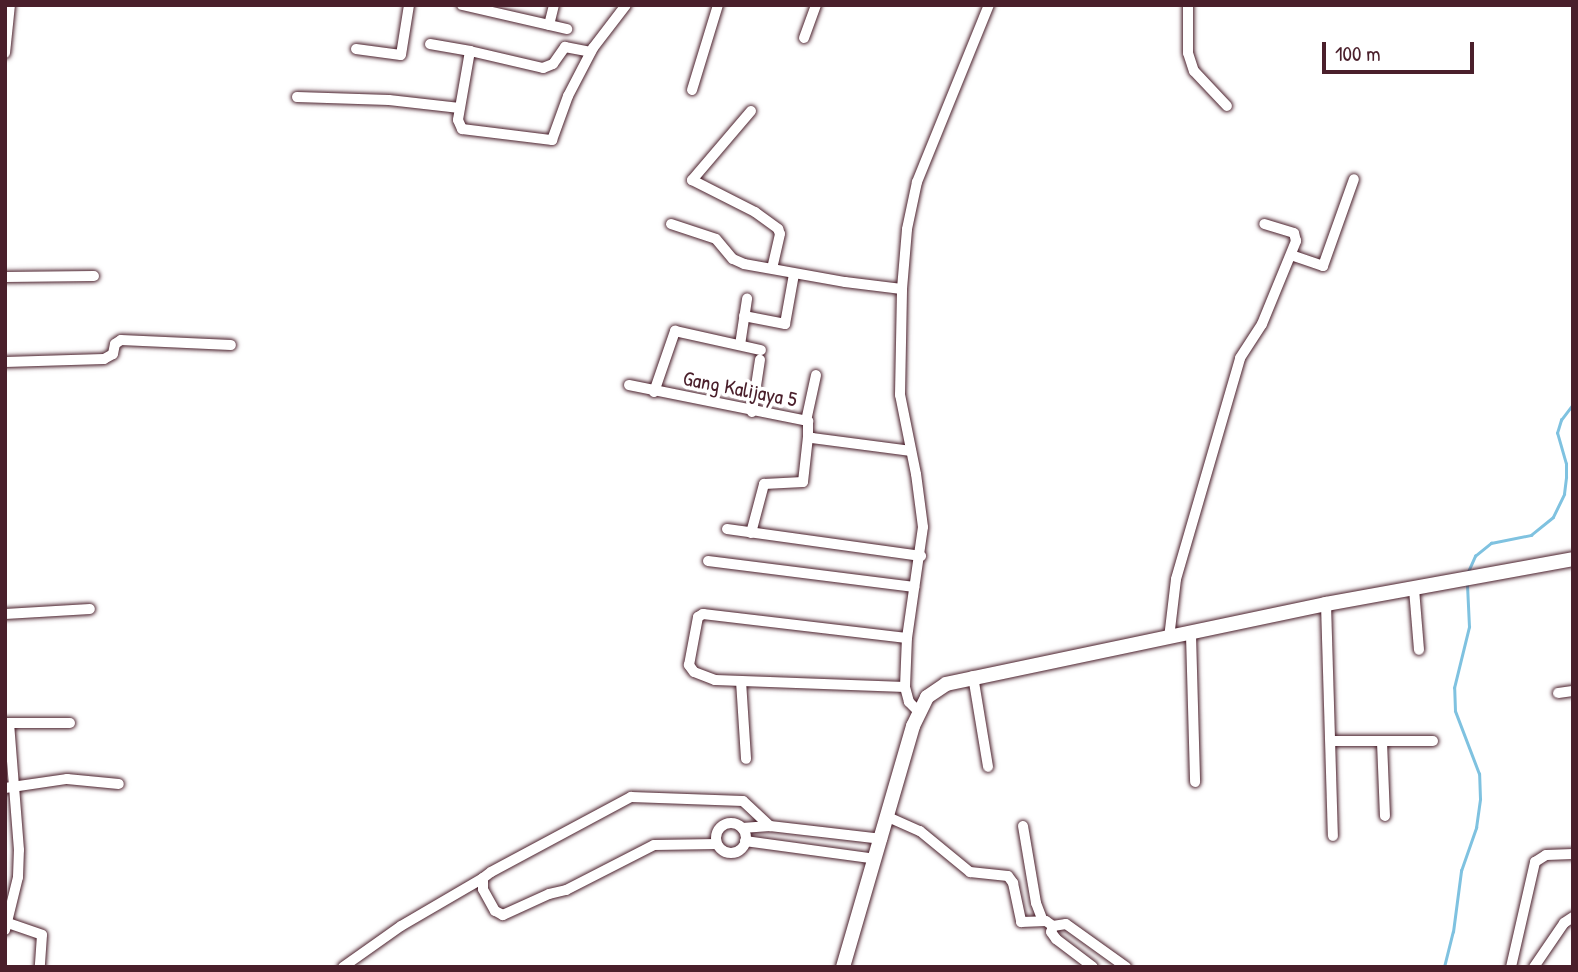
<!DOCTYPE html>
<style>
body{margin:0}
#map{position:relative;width:1578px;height:972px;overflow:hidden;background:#fff;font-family:"Patrick Hand",sans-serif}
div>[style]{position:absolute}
.stream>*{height:2.5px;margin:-1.25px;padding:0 1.25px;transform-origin:1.25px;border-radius:1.25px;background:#7fc2e0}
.roads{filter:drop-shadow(0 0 2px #4a1f2b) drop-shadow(0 0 2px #4a1f2b)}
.street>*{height:10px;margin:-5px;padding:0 5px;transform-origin:5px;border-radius:5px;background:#fff}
.street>.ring{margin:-5px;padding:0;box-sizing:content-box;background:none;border:10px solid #fff;border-radius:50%}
.secondary>*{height:14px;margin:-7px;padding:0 7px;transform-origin:7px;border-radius:7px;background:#fff}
span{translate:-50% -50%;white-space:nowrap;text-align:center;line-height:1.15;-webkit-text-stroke:7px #fff;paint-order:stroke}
.street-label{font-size:21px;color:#4a1f2b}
.frame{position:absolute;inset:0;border:7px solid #4a1f2b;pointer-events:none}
.scale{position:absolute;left:1322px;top:42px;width:152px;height:32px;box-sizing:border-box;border:4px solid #4a1f2b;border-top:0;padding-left:9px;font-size:21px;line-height:24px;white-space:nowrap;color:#4a1f2b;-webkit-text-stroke:5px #fff;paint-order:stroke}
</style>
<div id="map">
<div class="stream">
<i style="left:1467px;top:574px;width:20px;rotate:-66deg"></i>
<i style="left:1475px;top:556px;width:21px;rotate:-39deg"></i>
<i style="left:1491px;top:543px;width:41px;rotate:-11.3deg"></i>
<i style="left:1531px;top:535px;width:28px;rotate:-39deg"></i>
<i style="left:1553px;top:517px;width:25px;rotate:-64deg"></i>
<i style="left:1564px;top:494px;width:17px;rotate:-83deg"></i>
<i style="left:1566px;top:477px;width:13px;rotate:-90deg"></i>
<i style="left:1566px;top:464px;width:32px;rotate:-106deg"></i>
<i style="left:1557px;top:433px;width:14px;rotate:-73deg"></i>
<i style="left:1561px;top:420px;width:20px;rotate:-53deg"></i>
<i style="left:1444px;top:967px;width:36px;rotate:-76deg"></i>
<i style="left:1453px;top:932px;width:62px;rotate:-82.5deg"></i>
<i style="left:1461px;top:871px;width:46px;rotate:-70.8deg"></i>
<i style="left:1476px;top:828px;width:29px;rotate:-82deg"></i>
<i style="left:1480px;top:799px;width:25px;rotate:-92deg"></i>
<i style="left:1479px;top:774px;width:67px;rotate:-110.9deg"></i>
<i style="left:1455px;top:711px;width:23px;rotate:-92deg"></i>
<i style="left:1454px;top:688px;width:63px;rotate:-76.2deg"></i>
<i style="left:1469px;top:627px;width:43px;rotate:-92.7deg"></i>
</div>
<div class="roads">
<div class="street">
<i style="left:462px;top:5px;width:108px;rotate:12.9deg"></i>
<i style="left:1188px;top:5px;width:48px;rotate:90deg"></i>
<i style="left:1188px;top:53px;width:19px;rotate:72deg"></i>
<i style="left:1194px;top:71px;width:48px;rotate:46.7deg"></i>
<i style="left:549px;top:25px;width:21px;rotate:-76deg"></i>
<i style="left:804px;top:38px;width:35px;rotate:-70deg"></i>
<i style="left:430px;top:44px;width:41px;rotate:9.9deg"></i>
<i style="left:470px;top:51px;width:70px;rotate:99.9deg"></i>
<i style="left:458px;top:120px;width:10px;rotate:66deg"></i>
<i style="left:462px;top:129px;width:91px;rotate:7deg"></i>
<i style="left:552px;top:140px;width:47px;rotate:-70deg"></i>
<i style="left:568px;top:96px;width:54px;rotate:-62.5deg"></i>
<i style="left:593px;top:48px;width:54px;rotate:-52.5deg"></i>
<i style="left:356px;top:49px;width:45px;rotate:7.6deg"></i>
<i style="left:401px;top:55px;width:51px;rotate:-80.9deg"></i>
<i style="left:470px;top:51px;width:75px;rotate:13.1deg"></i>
<i style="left:543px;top:68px;width:11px;rotate:-22deg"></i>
<i style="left:553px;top:64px;width:21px;rotate:-55deg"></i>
<i style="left:565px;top:47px;width:26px;rotate:11deg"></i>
<i style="left:5px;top:53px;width:48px;rotate:-84.1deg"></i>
<i style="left:692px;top:90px;width:89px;rotate:-73deg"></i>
<i style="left:297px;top:97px;width:92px;rotate:1.9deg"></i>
<i style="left:389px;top:100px;width:71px;rotate:6.4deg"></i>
<i style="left:751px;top:111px;width:91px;rotate:130.5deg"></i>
<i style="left:692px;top:180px;width:71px;rotate:26.9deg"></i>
<i style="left:755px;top:212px;width:29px;rotate:36deg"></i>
<i style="left:778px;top:229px;width:5px;rotate:68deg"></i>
<i style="left:780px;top:234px;width:35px;rotate:103deg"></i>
<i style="left:671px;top:224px;width:47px;rotate:18.4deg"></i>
<i style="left:716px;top:239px;width:26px;rotate:50deg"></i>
<i style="left:733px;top:259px;width:12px;rotate:24deg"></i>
<i style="left:744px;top:264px;width:103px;rotate:10.1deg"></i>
<i style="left:845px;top:282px;width:57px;rotate:7deg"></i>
<i style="left:1291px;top:255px;width:34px;rotate:19deg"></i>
<i style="left:1323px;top:266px;width:92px;rotate:-70.4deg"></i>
<i style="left:5px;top:277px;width:89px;rotate:-0.6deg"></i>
<i style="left:744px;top:316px;width:42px;rotate:11deg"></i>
<i style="left:785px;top:324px;width:51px;rotate:-79.8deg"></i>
<i style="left:740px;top:345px;width:47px;rotate:-81.3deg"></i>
<i style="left:5px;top:362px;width:99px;rotate:-1.7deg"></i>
<i style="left:104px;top:359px;width:10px;rotate:-29deg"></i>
<i style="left:113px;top:354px;width:10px;rotate:-79deg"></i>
<i style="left:115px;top:344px;width:7px;rotate:-34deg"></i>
<i style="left:121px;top:340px;width:110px;rotate:2.6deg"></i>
<i style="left:629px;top:385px;width:183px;rotate:11.4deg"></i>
<i style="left:808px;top:421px;width:16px;rotate:90deg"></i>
<i style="left:808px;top:437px;width:4px;rotate:14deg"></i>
<i style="left:812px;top:438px;width:100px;rotate:7.5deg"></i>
<i style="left:654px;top:392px;width:65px;rotate:-71deg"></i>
<i style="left:675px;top:331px;width:88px;rotate:12.5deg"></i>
<i style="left:752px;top:412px;width:53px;rotate:-81.3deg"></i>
<i style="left:806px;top:421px;width:47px;rotate:-77.7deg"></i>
<i style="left:727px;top:529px;width:196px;rotate:7.9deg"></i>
<i style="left:751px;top:533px;width:51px;rotate:-75.1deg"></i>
<i style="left:764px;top:484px;width:39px;rotate:-3deg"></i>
<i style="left:803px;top:482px;width:45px;rotate:-83.7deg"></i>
<i style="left:708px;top:561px;width:208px;rotate:7.2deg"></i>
<i style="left:1414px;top:589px;width:61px;rotate:85.3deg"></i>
<i style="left:1326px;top:604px;width:232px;rotate:88.3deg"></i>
<i style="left:5px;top:614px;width:85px;rotate:-3.4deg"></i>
<i style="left:1191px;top:635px;width:147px;rotate:88.4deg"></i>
<i style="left:1169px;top:638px;width:59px;rotate:-83.2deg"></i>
<i style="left:1176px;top:579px;width:230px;rotate:-73.8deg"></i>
<i style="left:1240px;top:358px;width:40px;rotate:-57.1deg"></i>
<i style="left:1262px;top:324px;width:90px;rotate:-67.7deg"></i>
<i style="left:1296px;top:241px;width:8px;rotate:-104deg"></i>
<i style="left:1294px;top:233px;width:31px;rotate:-163deg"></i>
<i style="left:973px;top:676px;width:92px;rotate:80.6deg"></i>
<i style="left:741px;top:681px;width:78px;rotate:86.3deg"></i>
<i style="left:905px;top:687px;width:190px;rotate:-177.9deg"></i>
<i style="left:715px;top:680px;width:22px;rotate:-159deg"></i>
<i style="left:694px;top:672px;width:9px;rotate:-126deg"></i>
<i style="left:689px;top:665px;width:49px;rotate:-79.4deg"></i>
<i style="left:698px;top:617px;width:6px;rotate:-31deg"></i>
<i style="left:703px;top:614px;width:205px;rotate:6.7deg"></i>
<i style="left:1558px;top:693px;width:15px;rotate:-8deg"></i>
<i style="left:918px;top:711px;width:13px;rotate:-135deg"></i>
<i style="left:909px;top:702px;width:16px;rotate:-105deg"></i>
<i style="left:905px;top:687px;width:49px;rotate:-87.7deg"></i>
<i style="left:907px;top:638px;width:112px;rotate:-81.8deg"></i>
<i style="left:923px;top:527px;width:53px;rotate:-97.5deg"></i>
<i style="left:916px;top:474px;width:81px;rotate:-101.4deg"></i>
<i style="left:900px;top:395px;width:106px;rotate:-88.9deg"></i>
<i style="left:902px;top:289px;width:60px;rotate:-85.2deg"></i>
<i style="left:907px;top:229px;width:48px;rotate:-78deg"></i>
<i style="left:917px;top:182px;width:191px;rotate:-67.9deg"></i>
<i style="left:5px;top:723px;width:65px"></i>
<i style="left:1332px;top:741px;width:101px"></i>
<i style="left:1382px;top:742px;width:74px;rotate:87.7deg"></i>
<i style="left:5px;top:788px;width:63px;rotate:-8.3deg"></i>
<i style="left:67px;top:779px;width:52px;rotate:5.5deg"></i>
<i style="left:888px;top:817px;width:35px;rotate:24deg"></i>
<i style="left:920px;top:831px;width:65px;rotate:39.4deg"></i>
<i style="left:970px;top:872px;width:38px;rotate:6deg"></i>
<i style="left:1008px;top:876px;width:9px;rotate:54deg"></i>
<i style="left:1013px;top:883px;width:40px;rotate:78deg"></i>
<i style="left:1021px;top:922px;width:25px;rotate:-2deg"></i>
<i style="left:1046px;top:921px;width:9px;rotate:36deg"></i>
<i style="left:1053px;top:926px;width:13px;rotate:-9deg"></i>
<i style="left:1066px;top:924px;width:74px;rotate:35.6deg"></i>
<i class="ring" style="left:716px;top:823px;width:20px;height:20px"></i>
<i style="left:1023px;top:826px;width:78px;rotate:80.4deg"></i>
<i style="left:1036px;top:903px;width:19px;rotate:69deg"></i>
<i style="left:742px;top:828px;width:28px;rotate:-4deg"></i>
<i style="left:770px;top:826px;width:113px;rotate:6.6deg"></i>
<i style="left:745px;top:841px;width:132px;rotate:7.8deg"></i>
<i style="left:717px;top:844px;width:63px;rotate:179.1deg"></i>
<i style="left:654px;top:845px;width:99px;rotate:152.9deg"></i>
<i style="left:566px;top:890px;width:17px;rotate:167deg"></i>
<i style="left:549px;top:894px;width:51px;rotate:155.5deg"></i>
<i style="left:503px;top:915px;width:9px;rotate:-153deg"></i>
<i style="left:495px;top:911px;width:25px;rotate:-119deg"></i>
<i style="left:483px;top:889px;width:11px;rotate:-90deg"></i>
<i style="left:483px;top:878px;width:10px;rotate:-37deg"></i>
<i style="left:491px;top:872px;width:159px;rotate:-28.2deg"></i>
<i style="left:631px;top:797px;width:112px;rotate:2deg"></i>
<i style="left:743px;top:801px;width:37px;rotate:43deg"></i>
<i style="left:8px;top:923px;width:36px;rotate:19deg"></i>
<i style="left:42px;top:935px;width:32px;rotate:94deg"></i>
<i style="left:1053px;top:926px;width:6px;rotate:108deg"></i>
<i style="left:1051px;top:932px;width:9px;rotate:54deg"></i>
<i style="left:1056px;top:939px;width:46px;rotate:37.1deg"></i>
<i style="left:5px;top:930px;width:55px;rotate:-76.2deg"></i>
<i style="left:18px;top:877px;width:27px;rotate:-88deg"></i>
<i style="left:19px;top:850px;width:127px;rotate:-94.5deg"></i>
<i style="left:343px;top:967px;width:71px;rotate:-35.3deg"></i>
<i style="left:401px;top:926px;width:95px;rotate:-30.3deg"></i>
<i style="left:1511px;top:967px;width:108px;rotate:-77.1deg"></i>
<i style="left:1535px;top:862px;width:13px;rotate:-32deg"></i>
<i style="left:1546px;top:855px;width:27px;rotate:-2deg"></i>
<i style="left:1534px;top:967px;width:53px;rotate:-55.7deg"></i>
<i style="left:1564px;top:923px;width:11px;rotate:-34deg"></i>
</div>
<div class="secondary">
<i style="left:843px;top:967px;width:251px;rotate:-73.8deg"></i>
<i style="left:913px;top:726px;width:32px;rotate:-64deg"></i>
<i style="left:927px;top:697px;width:23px;rotate:-34deg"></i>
<i style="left:946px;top:684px;width:388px;rotate:-11.9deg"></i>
<i style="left:1326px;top:604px;width:251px;rotate:-10.3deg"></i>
</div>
</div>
<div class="street-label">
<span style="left:740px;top:389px;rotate:11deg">Gang Kalijaya 5</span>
</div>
<div class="frame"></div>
<div class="scale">100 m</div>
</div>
